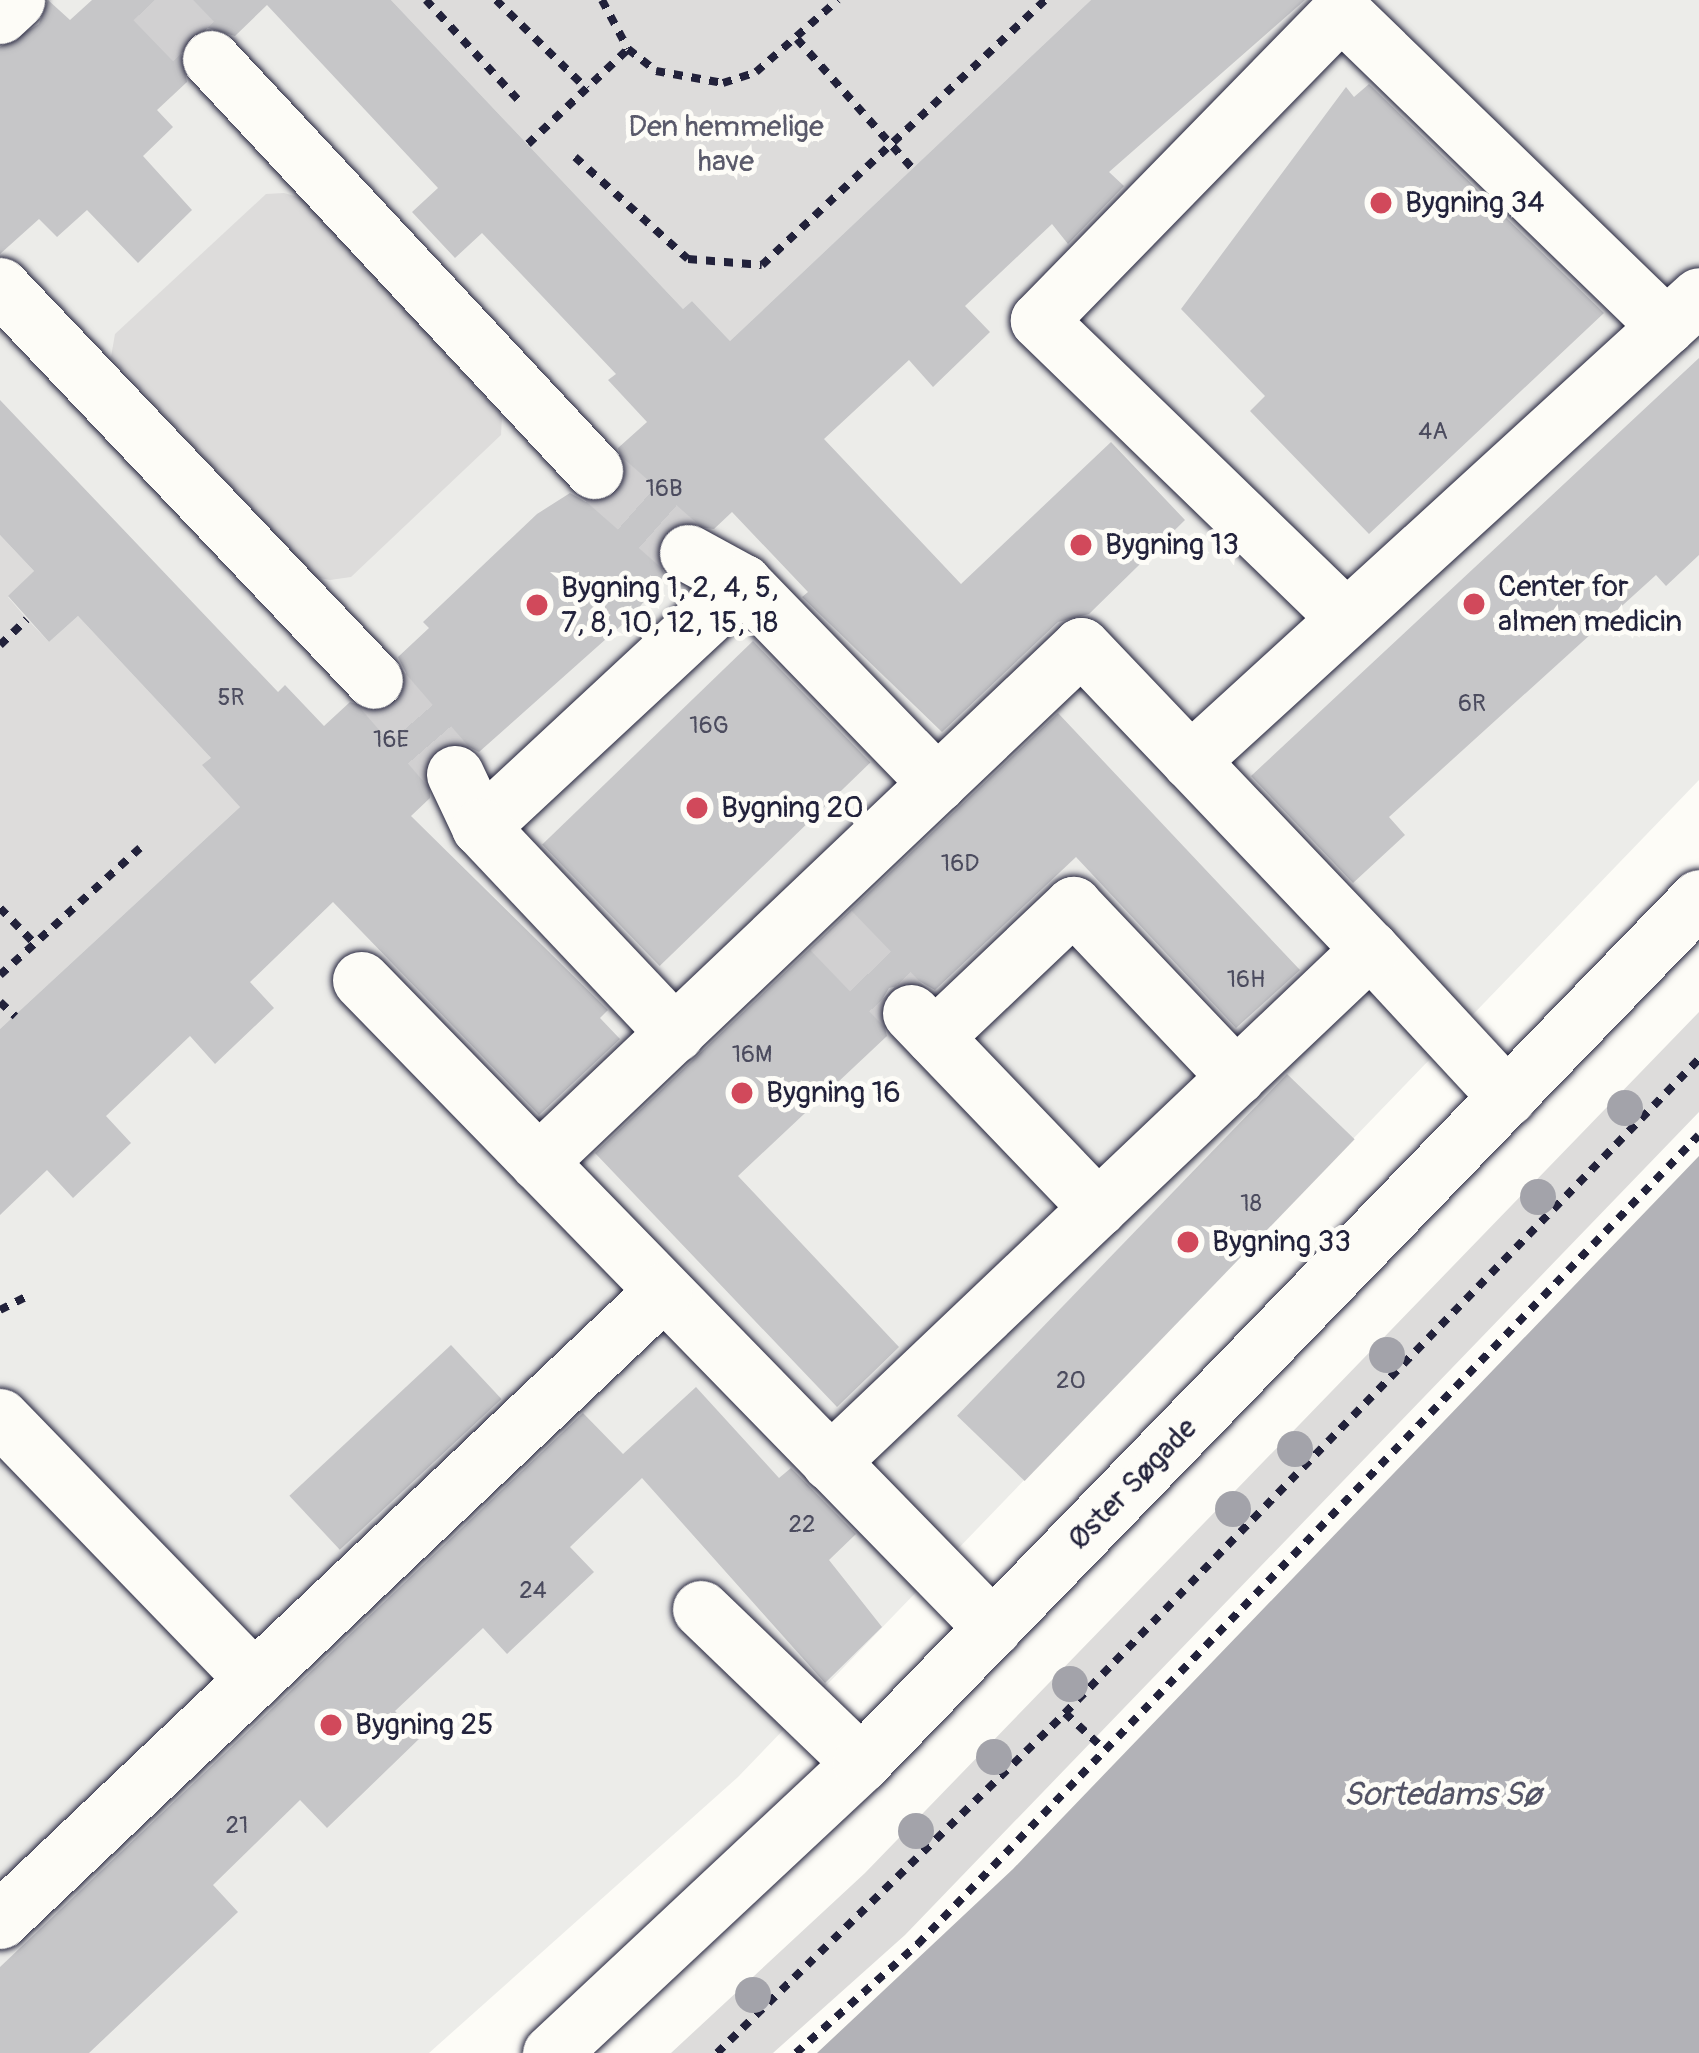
<!DOCTYPE html>
<meta charset="utf-8">
<style>
body{margin:0}
#map{position:relative;width:1699px;height:2053px;overflow:hidden;background:#fdfcf7;font-family:Pangolin,sans-serif}
div>[style]{position:absolute}
.built>*{inset:0;background:#ecece9}
.green>*{inset:0;background:#dddcdb}
.water>*{inset:0;background:#b2b2b7}
.building>*{inset:0;background:#c6c6c8;transform-origin:0 0}
.minor-tunnel>*{height:57px;margin-top:-28.5px;transform-origin:0;background:repeating-linear-gradient(90deg,#d1d0d1 0 57px,transparent 0 85px)}
.path>*{height:8px;margin-top:-4px;transform-origin:0;background:repeating-linear-gradient(90deg,#22223b 0 9px,transparent 0 18px)}
.roads{filter:drop-shadow(0 0 3px #22223b) drop-shadow(0 0 3px #22223b)}
.minor>*{height:57px;margin:-28.5px;padding:0 28.5px;transform-origin:28.5px;border-radius:28.5px;background:#fdfcf7}
.trees>*{width:36px;height:36px;margin:-18px;border-radius:50%;background:#a3a3aa}
.dots>*{width:33px;height:33px;translate:-50% -50%;box-sizing:border-box;border:6px solid #fdfcf7;border-radius:50%}
span{translate:-50% -50%;white-space:nowrap;text-align:center;line-height:1.15;-webkit-text-stroke:10px #fdfcf7;paint-order:stroke}
.number-label{font-size:24px;color:#4b4b5e}
.number-label span{-webkit-text-stroke-width:0}
.park-label{font-size:30px;color:#5a5a6b}
.poi-label{font-size:30px;color:#22223b}
.left{translate:0 -50%;text-align:left}
.street-label{font-size:30px;color:#22223b}
.water-label{font-size:33px;color:#545466;font-style:italic}
</style>
<div id="map">
<div class="built">
<i style="clip-path:polygon(0 0,1699px 0,1699px 780px,738px 1777px,429px 2053px,0 2053px)"></i>
</div>
<div class="green">
<i style="clip-path:polygon(391px 0,1091px 0,730px 341px,692px 301px,683px 309px)"></i>
<i style="clip-path:polygon(284px 193px,305px 199px,502px 416px,501px 435px,351px 577px,330px 580px,315px 577px,111px 357px,115px 334px,266px 194px)"></i>
<i style="clip-path:polygon(0 535px,34px 571px,8px 597px,27px 619px,49px 642px,78px 616px,211px 758px,240px 807px,0 1029px)"></i>
<i style="clip-path:polygon(1699px 1012px,1699px 1112px,905px 1935px,773px 2053px,671px 2053px,865px 1873px)"></i>
</div>
<div class="water">
<i style="clip-path:polygon(1699px 1156px,1699px 2053px,817px 2053px,1013px 1869px)"></i>
</div>
<div class="building">
<i style="clip-path:polygon(48px 0,70px 20px,92px 0,391px 0,683px 309px,692px 301px,730px 341px,1091px 0,1305px 0,1109px 172px,1124px 186px,1068px 244px,1052px 224px,965px 306px,990px 332px,933px 387px,909px 360px,824px 439px,961px 584px,1111px 442px,1185px 520px,1089px 614px,1058px 622px,942px 732px,802px 597px,808px 592px,732px 512px,714px 529px,672px 524px,655px 553px,665px 575px,634px 614px,479px 752px,457px 741px,429px 754px,430px 798px,411px 816px,608px 1010px,600px 1018px,620px 1039px,539px 1115px,333px 902px,250px 982px,274px 1008px,215px 1064px,190px 1036px,106px 1116px,131px 1143px,73px 1198px,47px 1170px,0 1215px,0 1029px,240px 807px,202px 765px,211px 758px,78px 616px,49px 642px,8px 596px,34px 571px,0 535px,0 400px,278px 692px,285px 685px,324px 726px,350px 702px,381px 712px,397px 703px,406px 673px,398px 657px,429px 628px,423px 622px,537px 514px,570px 493px,586px 502px,616px 495px,626px 478px,618px 448px,647px 422px,608px 380px,616px 374px,482px 233px,455px 258px,412px 212px,438px 188px,267px 5px,235px 36px,205px 27px,180px 48px,187px 82px,157px 110px,173px 127px,143px 156px,192px 210px,138px 263px,87px 210px,57px 237px,39px 219px,0 254px,0 47px,39px 24px)"></i>
<i style="clip-path:polygon(1369px 84px,1604px 313px,1369px 534px,1250px 411px,1265px 396px,1181px 309px,1346px 87px,1354px 97px)"></i>
<i style="clip-path:polygon(1699px 358px,1699px 555px,1666px 586px,1656px 575px,1389px 817px,1405px 835px,1353px 883px,1251px 776px)"></i>
<i style="left:753px;top:641px;width:169px;height:293px;rotate:46deg"></i>
<i style="clip-path:polygon(1058px 713px,1300px 970px,1236px 1028px,1076px 857px,935px 990px,919px 981px,889px 988px,879px 1005px,887px 1036px,738px 1176px,899px 1347px,837px 1407px,595px 1153px)"></i>
<i style="left:1287px;top:1074px;width:94px;height:475px;rotate:44deg"></i>
<i style="left:451px;top:1345px;width:74px;height:221px;rotate:47deg"></i>
<i style="clip-path:polygon(696px 1387px,779px 1478px,791px 1468px,856px 1534px,829px 1560px,882px 1627px,825px 1683px,642px 1478px,570px 1547px,594px 1572px,507px 1654px,483px 1628px,395px 1711px,420px 1738px,327px 1828px,300px 1800px,213px 1885px,238px 1912px,89px 2053px,0 2053px,0 1967px,583px 1413px,623px 1454px)"></i>
</div>
<div class="minor-tunnel">
<i style="left:154px;top:0;width:82px;rotate:46deg"></i>
<i style="left:594px;top:470px;width:125px;rotate:41.4deg"></i>
<i style="left:374px;top:680px;width:124px;rotate:49.2deg"></i>
<i style="left:831px;top:930px;width:115px;rotate:46.1deg"></i>
</div>
<div class="path">
<i style="left:426px;top:0;width:139px;rotate:47.3deg"></i>
<i style="left:496px;top:0;width:127px;rotate:44.4deg"></i>
<i style="left:602px;top:0;width:55px;rotate:62deg"></i>
<i style="left:628px;top:49px;width:36px;rotate:38deg"></i>
<i style="left:656px;top:71px;width:68px;rotate:10.2deg"></i>
<i style="left:723px;top:83px;width:35px;rotate:-18deg"></i>
<i style="left:756px;top:72px;width:109px;rotate:-41.3deg"></i>
<i style="left:797px;top:39px;width:174px;rotate:48.3deg"></i>
<i style="left:528px;top:144px;width:138px;rotate:-43.5deg"></i>
<i style="left:575px;top:157px;width:152px;rotate:42.1deg"></i>
<i style="left:688px;top:259px;width:74px;rotate:4.6deg"></i>
<i style="left:762px;top:265px;width:388px;rotate:-43.1deg"></i>
<i style="left:0;top:645px;width:37px;rotate:-44deg"></i>
<i style="left:0;top:908px;width:49px;rotate:45.8deg"></i>
<i style="left:0;top:975px;width:189px;rotate:-42.2deg"></i>
<i style="left:0;top:1002px;width:21px;rotate:43deg"></i>
<i style="left:0;top:1310px;width:34px;rotate:-27deg"></i>
<i style="left:1065px;top:1713px;width:54px;rotate:42.8deg"></i>
<i style="left:717px;top:2053px;width:487px;rotate:-44.3deg"></i>
<i style="left:1065px;top:1713px;width:911px;rotate:-45.89deg"></i>
<i style="left:796px;top:2053px;width:164px;rotate:-41.8deg"></i>
<i style="left:918px;top:1944px;width:1124px;rotate:-46.01deg"></i>
</div>
<div class="roads">
<div class="minor">
<i style="left:0;top:15px;width:22px;rotate:-43deg"></i>
<i style="left:211px;top:59px;width:562px;rotate:47.02deg"></i>
<i style="left:0;top:286px;width:543px;rotate:46.49deg"></i>
<i style="left:688px;top:553px;width:63px;rotate:28.6deg"></i>
<i style="left:1346px;top:618px;width:428px;rotate:-135.9deg"></i>
<i style="left:1039px;top:320px;width:432px;rotate:-45.7deg"></i>
<i style="left:1341px;top:11px;width:453px;rotate:44.1deg"></i>
<i style="left:1190px;top:761px;width:689px;rotate:-42.41deg"></i>
<i style="left:455px;top:774px;width:59px;rotate:64.7deg"></i>
<i style="left:480px;top:827px;width:359px;rotate:-42.9deg"></i>
<i style="left:743px;top:583px;width:279px;rotate:45.9deg"></i>
<i style="left:480px;top:827px;width:284px;rotate:46.6deg"></i>
<i style="left:1370px;top:949px;width:202px;rotate:47.2deg"></i>
<i style="left:361px;top:980px;width:905px;rotate:45.72deg"></i>
<i style="left:911px;top:1013px;width:270px;rotate:46.2deg"></i>
<i style="left:934px;top:1037px;width:192px;rotate:-43.5deg"></i>
<i style="left:1073px;top:905px;width:237px;rotate:46.5deg"></i>
<i style="left:538px;top:1162px;width:749px;rotate:-43.54deg"></i>
<i style="left:1081px;top:646px;width:419px;rotate:46.4deg"></i>
<i style="left:1370px;top:949px;width:745px;rotate:136.47deg"></i>
<i style="left:0;top:1417px;width:365px;rotate:45.9deg"></i>
<i style="left:701px;top:1609px;width:222px;rotate:43.9deg"></i>
<i style="left:0;top:1920px;width:914px;rotate:-43.49deg"></i>
<i style="left:551px;top:2053px;width:424px;rotate:-43.1deg"></i>
<i style="left:861px;top:1763px;width:1204px;rotate:-45.91deg"></i>
</div>
</div>
<div class="trees">
<i style="left:1625px;top:1108px"></i>
<i style="left:1538px;top:1197px"></i>
<i style="left:1387px;top:1355px"></i>
<i style="left:1295px;top:1449px"></i>
<i style="left:1233px;top:1509px"></i>
<i style="left:1070px;top:1684px"></i>
<i style="left:994px;top:1757px"></i>
<i style="left:916px;top:1831px"></i>
<i style="left:753px;top:1995px"></i>
</div>
<div class="dots">
<i style="left:1381px;top:203px;background:#d1495b"></i>
<i style="left:1081px;top:545px;background:#d1495b"></i>
<i style="left:1474px;top:604px;background:#d1495b"></i>
<i style="left:537px;top:605px;background:#d1495b"></i>
<i style="left:697px;top:808px;background:#d1495b"></i>
<i style="left:742px;top:1093px;background:#d1495b"></i>
<i style="left:1188px;top:1242px;background:#d1495b"></i>
<i style="left:331px;top:1725px;background:#d1495b"></i>
</div>
<div class="number-label">
<span style="left:1433px;top:432px">4A</span>
<span style="left:664px;top:489px">16B</span>
<span style="left:231px;top:698px">5R</span>
<span style="left:1472px;top:704px">6R</span>
<span style="left:709px;top:726px">16G</span>
<span style="left:391px;top:740px">16E</span>
<span style="left:960px;top:864px">16D</span>
<span style="left:1246px;top:980px">16H</span>
<span style="left:752px;top:1055px">16M</span>
<span style="left:1251px;top:1204px">18</span>
<span style="left:1071px;top:1381px">20</span>
<span style="left:802px;top:1525px">22</span>
<span style="left:533px;top:1591px">24</span>
<span style="left:237px;top:1826px">21</span>
</div>
<div class="park-label">
<span style="left:726px;top:144px">Den hemmelige<br>have</span>
</div>
<div class="poi-label">
<span class="left" style="left:1405px;top:203px">Bygning 34</span>
<span class="left" style="left:1105px;top:545px">Bygning 13</span>
<span class="left" style="left:1498px;top:604px">Center for<br>almen medicin</span>
<span class="left" style="left:561px;top:605px">Bygning 1, 2, 4, 5,<br>7, 8, 10, 12, 15, 18</span>
<span class="left" style="left:721px;top:808px">Bygning 20</span>
<span class="left" style="left:766px;top:1093px">Bygning 16</span>
<span class="left" style="left:1212px;top:1242px">Bygning 33</span>
<span class="left" style="left:355px;top:1725px">Bygning 25</span>
</div>
<div class="street-label">
<span style="left:1133px;top:1484px;rotate:-46deg">Øster Søgade</span>
</div>
<div class="water-label">
<span style="left:1442px;top:1795px">Sortedams Sø</span>
</div>
</div>
